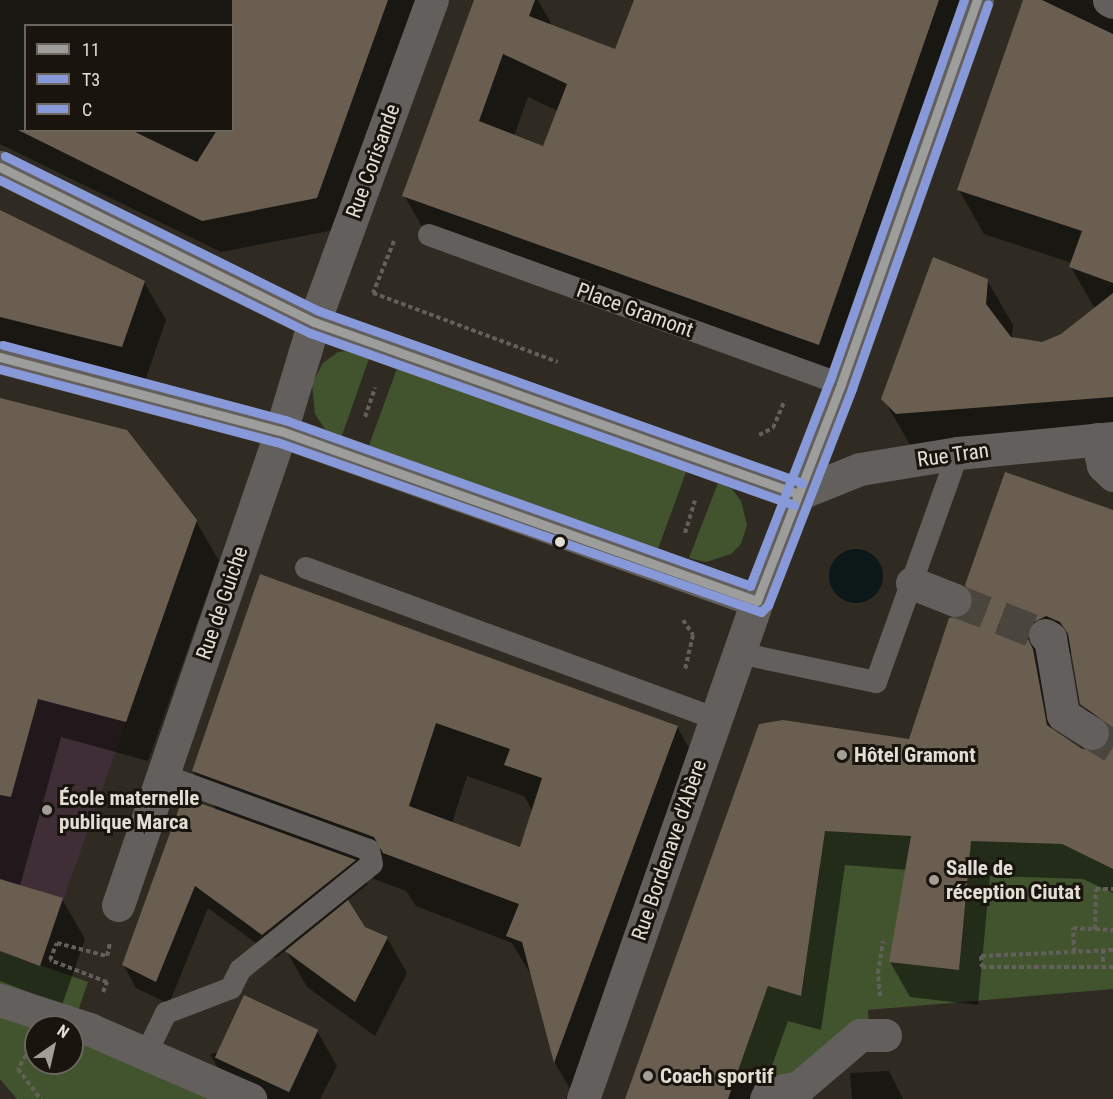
<!DOCTYPE html>
<meta charset="utf-8">
<style>
body{margin:0}
#map{position:relative;width:1113px;height:1099px;overflow:hidden;background:#2f2b23;font-family:"Roboto Condensed",sans-serif}
div>[style]{position:absolute}
.education>*{inset:0;background:#3f2e36}
.green>*{inset:0;background:#41542d;transform-origin:0 0}
.water>*{inset:0;background:#0c1818}
.round{border-radius:50%}
.shadow>*{inset:0;background:#0007}
.building>*{inset:0;background:#695e4f;transform-origin:0 0}
.pedestrian-tunnel>*{height:33px;margin-top:-16.5px;transform-origin:0;background:repeating-linear-gradient(90deg,#4a463e 0 33px,transparent 0 49px)}
.path>*{height:4px;margin-top:-2px;transform-origin:0;background:repeating-linear-gradient(90deg,#63605c 0 4.5px,transparent 0 7.5px)}
.service>*{height:22px;margin:-11px;padding:0 11px;transform-origin:11px;border-radius:11px;background:#625f5c}
.pedestrian>*{height:33px;margin:-16.5px;padding:0 16.5px;transform-origin:16.5px;border-radius:16.5px;background:#625f5c}
.minor>*{height:33px;margin:-16.5px;padding:0 16.5px;transform-origin:16.5px;border-radius:16.5px;background:#625f5c}
.tertiary>*{height:33px;margin:-16.5px;padding:0 16.5px;transform-origin:16.5px;border-radius:16.5px;background:#625f5c}
.bus-1>*{height:9px;margin:-4.5px;padding:0 4.5px;transform-origin:4.5px;border-radius:4.5px;background:#9d9d9c}
.bus-2>*{height:9px;margin:-4.5px;padding:0 4.5px;transform-origin:4.5px;border-radius:4.5px;background:#8899da}
.bus-3>*{height:9px;margin:-4.5px;padding:0 4.5px;transform-origin:4.5px;border-radius:4.5px;background:#8899da}
.dots>*{width:16px;height:16px;translate:-50% -50%;box-sizing:border-box;border:3px solid #19150e;border-radius:50%}
span{translate:-50% -50%;white-space:nowrap;text-align:center;line-height:1.15;-webkit-text-stroke:6px #19150e;paint-order:stroke}
.street-label{font-size:21px;color:#e3ded4}
.poi-label{font-size:21px;color:#e3ded4;font-weight:700}
.left{translate:0 -50%;text-align:left}
.legend{position:absolute;left:24px;top:24px;width:210px;height:108px;box-sizing:border-box;background:#19150e;border:2px solid #6a655d;margin:0;padding:8px 10px;list-style:none;font-size:18px;color:#e3ded4}
.legend li{display:flex;align-items:center;gap:12px;height:30px}
.legend b{width:30px;border:2px solid #6a655d}
.north{position:absolute;left:24px;top:1015px;width:60px;height:60px;box-sizing:border-box;background:#19150e;border:2px solid #6a655d;border-radius:50%;rotate:34deg;font-size:16px;font-weight:700;line-height:24px;text-align:center;color:#e3ded4}
.north::after{content:'';display:block;margin:auto;width:21px;height:27px;background:#a49f96;clip-path:polygon(50% 0,100% 100%,50% 72%,0 100%)}
</style>
<div id="map">
<div class="education">
<i style="clip-path:polygon(0 398px,145px 668px,40px 966px,0 951px)"></i>
</div>
<div class="green">
<i style="clip-path:polygon(354px 350px,371px 353px,341px 438px,325px 429px,315px 414px,312px 384px,323px 363px,338px 352px)"></i>
<i style="left:399px;top:363px;width:307px;height:90px;rotate:20deg"></i>
<i style="clip-path:polygon(718px 483px,732px 489px,741px 501px,747px 525px,741px 544px,731px 554px,706px 562px,689px 558px)"></i>
<i style="clip-path:polygon(819px 830px,1062px 844px,1113px 869px,1113px 989px,868px 1010px,869px 1028px,770px 1086px,737px 1073px,768px 986px,799px 995px,820px 869px)"></i>
<i style="clip-path:polygon(0 951px,88px 982px,76px 1017px,0 984px)"></i>
<i style="clip-path:polygon(0 1016px,36px 1027px,36px 1063px,72px 1063px,72px 1037px,216px 1099px,17px 1099px,0 1079px)"></i>
</div>
<div class="water">
<i class="round" style="left:829px;top:549px;width:54px;height:54px"></i>
</div>
<div class="shadow">
<i style="clip-path:polygon(evenodd,0 0,417px 0,334px 230px,221px 252px,0 144px,0 0,26px 26px,232px 26px,232px 130px,26px 130px,26px 26px)"></i>
<i style="clip-path:polygon(evenodd,475px 0,538px 0,553px 27px,616px 51px,638px 0,976px 0,844px 387px,429px 239px,404px 195px,475px 0,528px 97px,558px 111px,544px 148px,514px 136px,528px 97px)"></i>
<i style="clip-path:polygon(1025px 0,1113px 0,1113px 443px,923px 458px,909px 443px,883px 398px,987px 280px,1013px 325px,1012px 339px,1043px 343px,1062px 335px,1095px 309px,1071px 267px,1072px 263px,984px 234px,959px 190px)"></i>
<i style="clip-path:polygon(0 211px,144px 282px,166px 320px,144px 384px,0 349px)"></i>
<i style="clip-path:polygon(0 400px,196px 521px,219px 561px,148px 761px,61px 737px,20px 886px,62px 899px,85px 939px,62px 1005px,0 981px)"></i>
<i style="clip-path:polygon(evenodd,1113px 512px,1113px 893px,1083px 879px,990px 876px,978px 1005px,910px 997px,890px 962px,907px 870px,845px 865px,821px 1030px,788px 1021px,760px 1099px,627px 1099px,760px 725px,910px 740px,967px 616px,1113px 512px,1057px 653px,1072px 653px,1082px 703px,1109px 744px,1101px 751px,1082px 750px,1062px 737px,1052px 685px,1057px 653px)"></i>
<i style="clip-path:polygon(evenodd,261px 576px,677px 727px,708px 781px,576px 1099px,555px 1063px,534px 980px,512px 943px,416px 906px,406px 891px,363px 875px,368px 884px,347px 901px,364px 928px,387px 938px,407px 973px,375px 1036px,307px 987px,286px 950px,276px 958px,208px 908px,169px 1004px,136px 988px,123px 964px,216px 810px,193px 771px,261px 576px,467px 776px,524px 796px,533px 812px,521px 849px,452px 823px,467px 776px)"></i>
<i style="clip-path:polygon(317px 1031px,337px 1066px,320px 1099px,249px 1099px,230px 1090px,210px 1054px)"></i>
<i style="clip-path:polygon(889px 1071px,903px 1099px,852px 1099px,850px 1073px)"></i>
</div>
<div class="building">
<i style="clip-path:polygon(232px 0,388px 0,317px 198px,202px 221px,18px 130px,131px 130px,197px 162px,217px 130px,232px 130px)"></i>
<i style="clip-path:polygon(evenodd,474px 0,535px 0,529px 16px,615px 49px,634px 0,939px 0,819px 345px,402px 196px,474px 0,503px 54px,567px 84px,543px 146px,479px 121px,503px 54px)"></i>
<i style="clip-path:polygon(1023px 0,1042px 0,1113px 34px,1113px 283px,1069px 267px,1082px 231px,957px 190px)"></i>
<i style="clip-path:polygon(0 210px,145px 281px,122px 347px,0 317px)"></i>
<i style="clip-path:polygon(933px 257px,988px 279px,986px 304px,1011px 337px,1042px 342px,1061px 334px,1113px 293px,1113px 397px,896px 414px,881px 399px)"></i>
<i style="clip-path:polygon(0 398px,127px 430px,197px 520px,126px 722px,38px 699px,11px 797px,0 795px)"></i>
<i style="clip-path:polygon(evenodd,1005px 472px,1113px 510px,1113px 869px,1062px 844px,971px 841px,959px 970px,889px 962px,911px 836px,825px 831px,801px 996px,768px 986px,728px 1099px,625px 1099px,759px 724px,783px 720px,909px 739px,949px 618px,966px 615px,973px 606px,973px 597px,965px 585px,1005px 472px,1046px 616px,1060px 622px,1068px 634px,1080px 704px,1109px 725px,1108px 742px,1100px 750px,1082px 749px,1047px 725px,1033px 649px,1026px 635px,1029px 625px,1046px 616px)"></i>
<i style="clip-path:polygon(evenodd,260px 574px,678px 726px,554px 1063px,522px 942px,506px 936px,519px 904px,383px 853px,374px 837px,192px 771px,260px 574px,436px 723px,510px 749px,504px 765px,542px 778px,520px 847px,409px 806px,436px 723px)"></i>
<i style="clip-path:polygon(183px 797px,356px 860px,262px 935px,195px 886px,156px 982px,122px 965px)"></i>
<i style="clip-path:polygon(0 879px,63px 898px,40px 966px,0 951px)"></i>
<i style="clip-path:polygon(348px 900px,365px 927px,388px 937px,355px 1002px,285px 951px)"></i>
<i style="left:244px;top:995px;width:82px;height:69px;rotate:25deg"></i>
</div>
<div class="pedestrian-tunnel">
<i style="left:955px;top:600px;width:97px;rotate:21.3deg"></i>
<i style="left:1092px;top:733px;width:25px;rotate:32deg"></i>
</div>
<div class="path">
<i style="left:394px;top:241px;width:56px;rotate:112deg"></i>
<i style="left:373px;top:293px;width:197px;rotate:20.5deg"></i>
<i style="left:365px;top:417px;width:31px;rotate:-71deg"></i>
<i style="left:759px;top:435px;width:16px;rotate:-27deg"></i>
<i style="left:773px;top:428px;width:30px;rotate:-67deg"></i>
<i style="left:685px;top:533px;width:34px;rotate:-73deg"></i>
<i style="left:683px;top:620px;width:18px;rotate:56deg"></i>
<i style="left:693px;top:635px;width:37px;rotate:103deg"></i>
<i style="left:1095px;top:929px;width:40px;rotate:-88.6deg"></i>
<i style="left:1096px;top:889px;width:17px"></i>
<i style="left:1103px;top:950px;width:17px;rotate:90deg"></i>
<i style="left:1113px;top:950px;width:132px;rotate:177.4deg"></i>
<i style="left:981px;top:956px;width:11px;rotate:85deg"></i>
<i style="left:982px;top:967px;width:131px"></i>
<i style="left:1074px;top:952px;width:24px;rotate:-92deg"></i>
<i style="left:1073px;top:928px;width:40px;rotate:2.9deg"></i>
<i style="left:103px;top:992px;width:11px;rotate:-68deg"></i>
<i style="left:107px;top:982px;width:61px;rotate:-158.9deg"></i>
<i style="left:50px;top:960px;width:18px;rotate:-68deg"></i>
<i style="left:57px;top:943px;width:52px;rotate:14.6deg"></i>
<i style="left:107px;top:956px;width:13px;rotate:-77deg"></i>
<i style="left:880px;top:996px;width:23px;rotate:-95deg"></i>
<i style="left:878px;top:973px;width:32px;rotate:-81deg"></i>
<i style="left:32px;top:1055px;width:6px;rotate:180deg"></i>
<i style="left:26px;top:1055px;width:16px;rotate:120deg"></i>
<i style="left:18px;top:1069px;width:38px;rotate:53deg"></i>
</div>
<div class="service">
<i style="left:429px;top:235px;width:438px;rotate:19.9deg"></i>
<i style="left:306px;top:568px;width:437px;rotate:20.2deg"></i>
<i style="left:739px;top:653px;width:140px;rotate:12deg"></i>
<i style="left:876px;top:682px;width:243px;rotate:-70.3deg"></i>
<i style="left:146px;top:1054px;width:46px;rotate:-64deg"></i>
<i style="left:166px;top:1013px;width:70px;rotate:-21deg"></i>
<i style="left:231px;top:988px;width:20px;rotate:-63deg"></i>
<i style="left:240px;top:970px;width:169px;rotate:-38.8deg"></i>
<i style="left:372px;top:864px;width:14px;rotate:-102deg"></i>
<i style="left:369px;top:850px;width:219px;rotate:-160deg"></i>
</div>
<div class="pedestrian">
<i style="left:912px;top:583px;width:46px;rotate:21.6deg"></i>
<i style="left:1045px;top:635px;width:6px;rotate:31deg"></i>
<i style="left:1050px;top:638px;width:78px;rotate:80.4deg"></i>
<i style="left:1063px;top:715px;width:34px;rotate:32deg"></i>
<i style="left:0;top:1000px;width:94px;rotate:18deg"></i>
<i style="left:89px;top:1029px;width:176px;rotate:23.5deg"></i>
<i style="left:766px;top:1099px;width:7px;rotate:-63deg"></i>
<i style="left:769px;top:1093px;width:31px;rotate:-11deg"></i>
<i style="left:799px;top:1087px;width:80px;rotate:-40.4deg"></i>
<i style="left:860px;top:1035px;width:25px"></i>
</div>
<div class="minor">
<i style="left:1109px;top:0;width:4px;rotate:27deg"></i>
<i style="left:0;top:357px;width:291px;rotate:14.8deg"></i>
<i style="left:281px;top:431px;width:505px;rotate:19.65deg"></i>
<i style="left:1097px;top:439px;width:27px;rotate:77deg"></i>
<i style="left:1103px;top:465px;width:14px;rotate:45deg"></i>
<i style="left:798px;top:494px;width:67px;rotate:-22deg"></i>
<i style="left:860px;top:469px;width:99px;rotate:-9.3deg"></i>
<i style="left:958px;top:453px;width:156px;rotate:-5.5deg"></i>
<i style="left:118px;top:905px;width:501px;rotate:-71.02deg"></i>
<i style="left:281px;top:431px;width:114px;rotate:-73.2deg"></i>
<i style="left:314px;top:322px;width:514px;rotate:19.56deg"></i>
<i style="left:583px;top:1099px;width:528px;rotate:-70.74deg"></i>
<i style="left:757px;top:601px;width:233px;rotate:-68.8deg"></i>
<i style="left:841px;top:384px;width:407px;rotate:-70.5deg"></i>
</div>
<div class="tertiary">
<i style="left:0;top:167px;width:350px;rotate:26.3deg"></i>
<i style="left:314px;top:322px;width:343px;rotate:-69.9deg"></i>
</div>
<div class="bus-1">
<i style="left:0;top:167px;width:350px;rotate:26.3deg"></i>
<i style="left:314px;top:322px;width:514px;rotate:19.56deg"></i>
<i style="left:0;top:357px;width:291px;rotate:14.8deg"></i>
<i style="left:281px;top:431px;width:505px;rotate:19.65deg"></i>
<i style="left:757px;top:601px;width:233px;rotate:-68.8deg"></i>
<i style="left:841px;top:384px;width:407px;rotate:-70.5deg"></i>
</div>
<div class="bus-2">
<i style="left:0;top:180px;width:346px;rotate:26.3deg"></i>
<i style="left:310px;top:333px;width:514px;rotate:19.56deg"></i>
<i style="left:0;top:369px;width:286px;rotate:14.8deg"></i>
<i style="left:277px;top:442px;width:513px;rotate:19.35deg"></i>
<i style="left:761px;top:612px;width:10px;rotate:-45deg"></i>
<i style="left:768px;top:605px;width:233px;rotate:-68.8deg"></i>
<i style="left:852px;top:388px;width:407px;rotate:-70.5deg"></i>
</div>
<div class="bus-3">
<i style="left:5px;top:156px;width:350px;rotate:26.3deg"></i>
<i style="left:319px;top:311px;width:513px;rotate:19.6deg"></i>
<i style="left:3px;top:345px;width:292px;rotate:14.9deg"></i>
<i style="left:285px;top:420px;width:494px;rotate:19.6deg"></i>
<i style="left:750px;top:586px;width:221px;rotate:-68.8deg"></i>
<i style="left:830px;top:380px;width:403px;rotate:-70.6deg"></i>
</div>
<div class="dots">
<i style="left:560px;top:542px;background:#e3ded4"></i>
<i style="left:842px;top:755px;background:#a49f96"></i>
<i style="left:47px;top:810px;background:#a49f96"></i>
<i style="left:934px;top:880px;background:#a49f96"></i>
<i style="left:648px;top:1076px;background:#a49f96"></i>
</div>
<div class="street-label">
<span style="left:373px;top:161px;rotate:-70deg">Rue Corisande</span>
<span style="left:635px;top:310px;rotate:20deg">Place Gramont</span>
<span style="left:953px;top:455px;rotate:-8deg">Rue Tran</span>
<span style="left:222px;top:603px;rotate:-71deg">Rue de Guiche</span>
<span style="left:669px;top:850px;rotate:-71deg">Rue Bordenave d'Abère</span>
</div>
<div class="poi-label">
<span class="left" style="left:854px;top:755px">Hôtel Gramont</span>
<span class="left" style="left:59px;top:810px">École maternelle<br>publique Marca</span>
<span class="left" style="left:946px;top:880px">Salle de<br>réception Ciutat</span>
<span class="left" style="left:660px;top:1076px">Coach sportif</span>
</div>
<ul class="legend">
<li><b style="height:8px;background:#9d9d9c"></b>11</li>
<li><b style="height:8px;background:#8899da"></b>T3</li>
<li><b style="height:8px;background:#8899da"></b>C</li>
</ul>
<div class="north">N</div>
</div>
